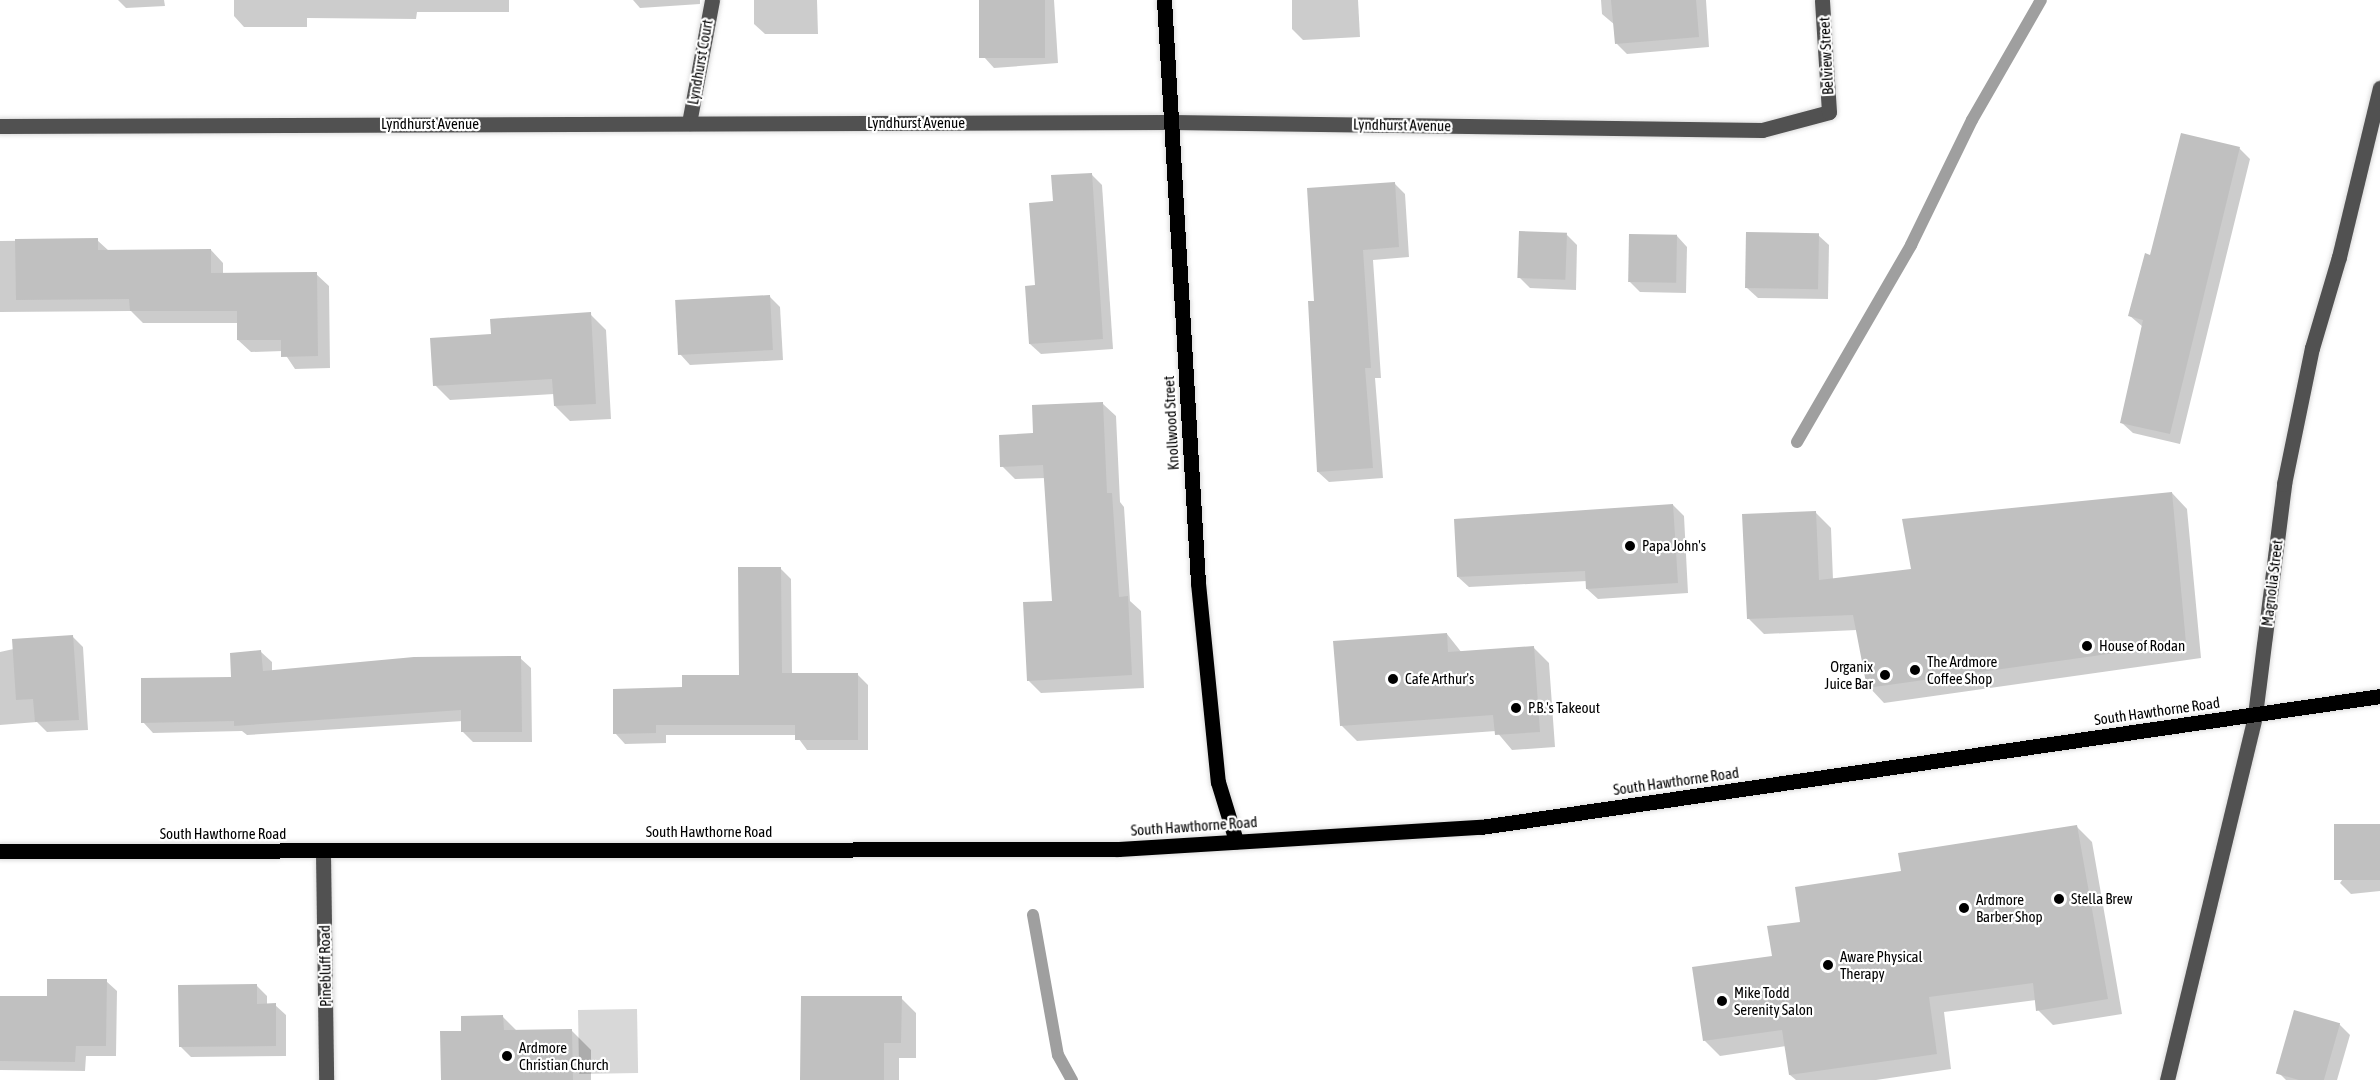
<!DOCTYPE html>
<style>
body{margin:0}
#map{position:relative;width:2380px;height:1080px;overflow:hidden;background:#fff;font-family:"Asap Condensed",sans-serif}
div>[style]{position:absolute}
.green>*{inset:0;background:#d8d8d8;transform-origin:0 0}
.shadow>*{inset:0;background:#0003}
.stream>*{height:12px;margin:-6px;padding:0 6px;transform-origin:6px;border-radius:6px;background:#9f9f9f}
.building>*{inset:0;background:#c0c0c0;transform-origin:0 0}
.roads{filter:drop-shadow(0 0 2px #dbdbdb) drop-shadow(0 0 2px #dbdbdb)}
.minor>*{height:15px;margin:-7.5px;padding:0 7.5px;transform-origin:7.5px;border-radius:7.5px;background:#515151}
.major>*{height:15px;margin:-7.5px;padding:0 7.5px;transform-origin:7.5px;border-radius:7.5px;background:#000}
.dots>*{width:16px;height:16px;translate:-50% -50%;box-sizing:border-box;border:3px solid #fff;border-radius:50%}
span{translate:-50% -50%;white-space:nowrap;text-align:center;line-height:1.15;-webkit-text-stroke:4.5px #fff;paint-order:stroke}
.street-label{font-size:15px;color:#000}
.poi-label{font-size:15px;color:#000}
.left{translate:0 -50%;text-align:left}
.right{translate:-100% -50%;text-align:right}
</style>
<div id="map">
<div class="green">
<i style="left:637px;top:1009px;width:64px;height:59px;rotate:89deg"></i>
</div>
<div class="shadow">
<i style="clip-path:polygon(118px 0,164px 0,165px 6px,126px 8px)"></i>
<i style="clip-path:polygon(234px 0,509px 0,509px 12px,417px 12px,416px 19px,307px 18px,307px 27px,244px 27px,234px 16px)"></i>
<i style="clip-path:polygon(633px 0,700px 0,700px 4px,640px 8px)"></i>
<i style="clip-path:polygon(754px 0,817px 0,818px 34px,765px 34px,754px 24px)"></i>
<i style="clip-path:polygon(980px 0,1054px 0,1058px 63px,994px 68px,984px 57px)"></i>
<i style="clip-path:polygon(1292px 0,1358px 0,1360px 37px,1303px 40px,1292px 29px)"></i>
<i style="clip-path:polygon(1601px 0,1706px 0,1709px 47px,1627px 54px,1617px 44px,1615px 25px,1602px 14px)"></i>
<i style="clip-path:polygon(2239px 148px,2250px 159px,2180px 444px,2133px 433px,2122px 423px,2143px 327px,2130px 316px,2151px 257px)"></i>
<i style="clip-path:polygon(1091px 174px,1102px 185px,1113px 349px,1041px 354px,1030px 344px,1037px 286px,1054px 203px)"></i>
<i style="clip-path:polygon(1394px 183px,1405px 194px,1409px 257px,1373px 260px,1381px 378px,1375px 378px,1383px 478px,1329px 482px,1318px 472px,1316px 302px)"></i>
<i style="clip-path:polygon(1567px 235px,1577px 245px,1576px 290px,1530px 288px,1519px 277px)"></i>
<i style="clip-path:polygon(1818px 235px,1829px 245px,1828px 299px,1758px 298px,1747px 288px)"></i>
<i style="clip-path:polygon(1677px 236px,1687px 247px,1686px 293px,1640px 292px,1629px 281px)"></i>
<i style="clip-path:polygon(97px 240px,109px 251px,211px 250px,223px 263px,223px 274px,316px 274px,329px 286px,330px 368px,295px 369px,283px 351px,251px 352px,238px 340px,238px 323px,143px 323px,131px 311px,0 312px,0 241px)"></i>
<i style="clip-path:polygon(769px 296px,780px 307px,783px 360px,690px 365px,680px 354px)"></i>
<i style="clip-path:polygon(590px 314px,606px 330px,611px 419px,570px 421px,555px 406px,554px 394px,450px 400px,435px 385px,492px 336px)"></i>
<i style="clip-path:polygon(1103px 404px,1116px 416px,1120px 502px,1124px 507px,1130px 601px,1141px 611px,1144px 688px,1041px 693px,1028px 680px,1054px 602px,1046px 478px,1015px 479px,1002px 466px,1034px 434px)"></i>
<i style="clip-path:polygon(2172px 493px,2187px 509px,2201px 658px,1884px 703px,1869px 687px,1857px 630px,1764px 634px,1749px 619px,1815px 512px,1831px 528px,1833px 580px,1912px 570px)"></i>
<i style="clip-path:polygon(1673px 505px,1684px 516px,1688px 593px,1598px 599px,1587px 589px,1587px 581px,1469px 587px,1458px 577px)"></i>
<i style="clip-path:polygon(780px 568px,791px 579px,792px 674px,857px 674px,868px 685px,868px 750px,807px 750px,796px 735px,666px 735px,666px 743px,625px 744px,615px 733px,683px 689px,741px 677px)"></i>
<i style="clip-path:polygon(1447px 634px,1462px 653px,1534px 648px,1549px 663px,1555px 747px,1512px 750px,1496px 731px,1357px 741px,1341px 725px)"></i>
<i style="clip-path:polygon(72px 636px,83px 647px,88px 730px,47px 732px,37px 722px,0 725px,0 652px)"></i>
<i style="clip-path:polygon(261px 652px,272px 662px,272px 671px,520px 658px,531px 668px,532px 742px,473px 742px,463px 732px,463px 721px,247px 735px,242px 731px,153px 733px,143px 722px,233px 678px)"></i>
<i style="clip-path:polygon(2076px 826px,2092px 842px,2122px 1014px,2053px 1025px,2038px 1010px,2036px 1000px,1944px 1012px,1951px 1069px,1876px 1080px,1796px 1080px,1790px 1075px,1786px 1046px,1720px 1056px,1704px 1040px,1802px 923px,1903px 873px)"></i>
<i style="clip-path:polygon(2380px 826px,2380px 891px,2351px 894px,2340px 883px)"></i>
<i style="clip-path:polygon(106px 981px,117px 991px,116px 1056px,86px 1056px,85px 1071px,0 1070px,0 997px,48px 997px)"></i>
<i style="clip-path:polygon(257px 986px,267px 996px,267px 1005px,275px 1005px,286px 1015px,286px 1056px,191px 1057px,180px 1046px)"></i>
<i style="clip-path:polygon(901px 998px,916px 1013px,916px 1058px,899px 1058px,899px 1080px,802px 1080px)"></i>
<i style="clip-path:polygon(503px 1017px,517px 1031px,571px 1030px,591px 1050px,591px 1080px,443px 1080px,462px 1033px)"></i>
<i style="clip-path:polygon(2339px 1024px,2350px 1035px,2337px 1080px,2286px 1080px,2279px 1073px)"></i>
</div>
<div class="stream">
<i style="left:1797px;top:442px;width:228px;rotate:-59.9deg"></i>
<i style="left:1911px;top:245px;width:139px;rotate:-64deg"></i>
<i style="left:1972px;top:120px;width:138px;rotate:-60.1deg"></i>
<i style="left:1033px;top:915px;width:142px;rotate:79.9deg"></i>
<i style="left:1058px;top:1055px;width:29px;rotate:61deg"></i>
</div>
<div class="building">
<i style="left:979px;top:0;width:66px;height:58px"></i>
<i style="clip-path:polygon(1611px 0,1696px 0,1699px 37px,1615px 44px)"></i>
<i style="clip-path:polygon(2181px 133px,2240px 147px,2170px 434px,2120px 423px,2143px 320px,2128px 316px,2145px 253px,2150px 255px)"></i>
<i style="clip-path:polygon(1092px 173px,1103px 339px,1029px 344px,1025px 286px,1035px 285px,1029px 203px,1053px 201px,1051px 175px)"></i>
<i style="clip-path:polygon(1395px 182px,1399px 247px,1363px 250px,1371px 368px,1365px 368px,1373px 468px,1317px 472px,1308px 301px,1314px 301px,1307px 188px)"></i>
<i style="left:1519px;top:231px;width:48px;height:47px;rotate:2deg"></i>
<i style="left:1746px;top:232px;width:73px;height:56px;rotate:1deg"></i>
<i style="left:1629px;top:234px;width:48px;height:48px;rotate:1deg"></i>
<i style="clip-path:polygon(98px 238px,98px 250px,211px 249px,211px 273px,317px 272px,318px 356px,281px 357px,281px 340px,237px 340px,237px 311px,130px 311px,129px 299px,16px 300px,15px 239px)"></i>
<i style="left:770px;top:295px;width:55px;height:95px;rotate:87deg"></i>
<i style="clip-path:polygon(591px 312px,596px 404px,554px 406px,552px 379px,433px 386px,430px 338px,491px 334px,490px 319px)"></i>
<i style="clip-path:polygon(1103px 402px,1107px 493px,1112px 493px,1119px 597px,1128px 596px,1132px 675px,1027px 681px,1023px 602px,1052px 601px,1043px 465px,1000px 467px,999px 435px,1033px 433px,1032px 405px)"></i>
<i style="clip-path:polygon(2172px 492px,2186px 643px,1867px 688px,1853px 615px,1747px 619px,1742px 514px,1816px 511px,1819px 580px,1911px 569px,1902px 519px)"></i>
<i style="clip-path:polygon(1673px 504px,1678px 583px,1586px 589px,1585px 571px,1457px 577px,1454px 519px)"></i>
<i style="clip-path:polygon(738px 567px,781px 567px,782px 673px,858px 673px,858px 740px,795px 740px,795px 725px,656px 725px,656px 733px,613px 734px,613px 689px,682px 687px,682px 675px,739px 675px)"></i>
<i style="clip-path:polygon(1447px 633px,1448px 652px,1534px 646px,1540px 732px,1495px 735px,1493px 715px,1340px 726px,1333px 641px)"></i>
<i style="clip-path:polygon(73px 635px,79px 720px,35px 722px,33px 699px,16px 700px,12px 639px)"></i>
<i style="clip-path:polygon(261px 650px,263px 671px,414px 657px,521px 656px,522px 732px,461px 732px,461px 710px,234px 726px,234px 721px,141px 723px,141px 678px,231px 677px,230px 653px)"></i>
<i style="left:2380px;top:824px;width:56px;height:46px;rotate:90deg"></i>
<i style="clip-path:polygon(2077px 825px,2108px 999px,2036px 1011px,2033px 983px,1929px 997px,1937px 1054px,1789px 1075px,1782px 1030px,1703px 1041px,1692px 967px,1772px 956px,1767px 926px,1800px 922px,1795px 887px,1901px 871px,1898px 853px)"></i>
<i style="clip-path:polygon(47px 979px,107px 979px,106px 1046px,76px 1046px,75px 1062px,0 1061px,0 996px,47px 996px)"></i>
<i style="clip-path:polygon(257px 984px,257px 1004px,276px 1003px,276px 1046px,179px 1047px,178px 985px)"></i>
<i style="clip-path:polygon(801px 996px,902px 996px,901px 1043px,884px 1043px,884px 1080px,800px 1080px)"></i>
<i style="left:2294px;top:1010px;width:48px;height:66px;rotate:16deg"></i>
<i style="clip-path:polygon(503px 1015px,504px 1030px,572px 1029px,573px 1080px,441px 1080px,440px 1031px,461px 1031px,461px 1016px)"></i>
</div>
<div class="roads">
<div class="minor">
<i style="left:689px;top:123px;width:125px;rotate:-79.4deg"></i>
<i style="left:0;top:126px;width:1171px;rotate:-0.2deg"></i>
<i style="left:1171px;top:122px;width:591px;rotate:0.78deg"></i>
<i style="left:1762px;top:130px;width:69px;rotate:-15deg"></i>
<i style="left:1829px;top:112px;width:112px;rotate:-93.6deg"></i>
<i style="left:323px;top:853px;width:227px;rotate:89.2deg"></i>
<i style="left:2167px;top:1080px;width:375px;rotate:-76.4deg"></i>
<i style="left:2255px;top:715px;width:233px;rotate:-82.8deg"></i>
<i style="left:2284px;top:484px;width:139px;rotate:-78.4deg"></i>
<i style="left:2312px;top:348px;width:95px;rotate:-73.5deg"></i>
<i style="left:2339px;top:257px;width:174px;rotate:-76.4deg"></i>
</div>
<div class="major">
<i style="left:1164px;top:0;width:584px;rotate:86.66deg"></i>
<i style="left:1198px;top:583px;width:200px;rotate:84.3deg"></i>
<i style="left:1218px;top:782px;width:62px;rotate:73deg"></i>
<i style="left:0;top:851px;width:1118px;rotate:-0.1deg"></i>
<i style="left:1118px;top:849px;width:364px;rotate:-3.5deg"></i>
<i style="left:1481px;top:827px;width:908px;rotate:-8.29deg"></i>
</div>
</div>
<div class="dots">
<i style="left:1630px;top:546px;background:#000"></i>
<i style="left:2087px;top:646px;background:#000"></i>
<i style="left:1915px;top:670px;background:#000"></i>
<i style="left:1885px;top:675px;background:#000"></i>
<i style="left:1393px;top:679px;background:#000"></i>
<i style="left:1516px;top:708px;background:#000"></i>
<i style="left:2059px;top:899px;background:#000"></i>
<i style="left:1964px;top:908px;background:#000"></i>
<i style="left:1828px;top:965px;background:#000"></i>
<i style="left:1722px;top:1001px;background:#000"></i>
<i style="left:507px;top:1056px;background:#000"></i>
</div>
<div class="street-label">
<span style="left:1826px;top:56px;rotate:-93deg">Belview Street</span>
<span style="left:700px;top:62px;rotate:-80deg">Lyndhurst Court</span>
<span style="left:916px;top:123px">Lyndhurst Avenue</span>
<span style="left:430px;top:124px">Lyndhurst Avenue</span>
<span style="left:1402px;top:125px;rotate:1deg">Lyndhurst Avenue</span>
<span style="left:1171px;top:423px;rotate:-93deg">Knollwood Street</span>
<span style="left:2272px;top:583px;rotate:-83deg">Magnolia Street</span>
<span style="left:2157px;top:711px;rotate:-8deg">South Hawthorne Road</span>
<span style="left:1676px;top:781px;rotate:-8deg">South Hawthorne Road</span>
<span style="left:1194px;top:826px;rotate:-4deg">South Hawthorne Road</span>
<span style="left:709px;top:832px">South Hawthorne Road</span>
<span style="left:223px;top:834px">South Hawthorne Road</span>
<span style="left:325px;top:966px;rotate:-91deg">Pinebluff Road</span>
</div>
<div class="poi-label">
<span class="left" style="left:1642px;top:546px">Papa John's</span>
<span class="left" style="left:2099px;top:646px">House of Rodan</span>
<span class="left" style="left:1927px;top:670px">The Ardmore<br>Coffee Shop</span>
<span class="right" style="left:1873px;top:675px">Organix<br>Juice Bar</span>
<span class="left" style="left:1405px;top:679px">Cafe Arthur's</span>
<span class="left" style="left:1528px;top:708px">P.B.'s Takeout</span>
<span class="left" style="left:1976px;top:908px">Ardmore<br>Barber Shop</span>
<span class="left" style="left:2071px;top:899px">Stella Brew</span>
<span class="left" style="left:1840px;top:965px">Aware Physical<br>Therapy</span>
<span class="left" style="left:1734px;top:1001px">Mike Todd<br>Serenity Salon</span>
<span class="left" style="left:519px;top:1056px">Ardmore<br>Christian Church</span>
</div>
</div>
